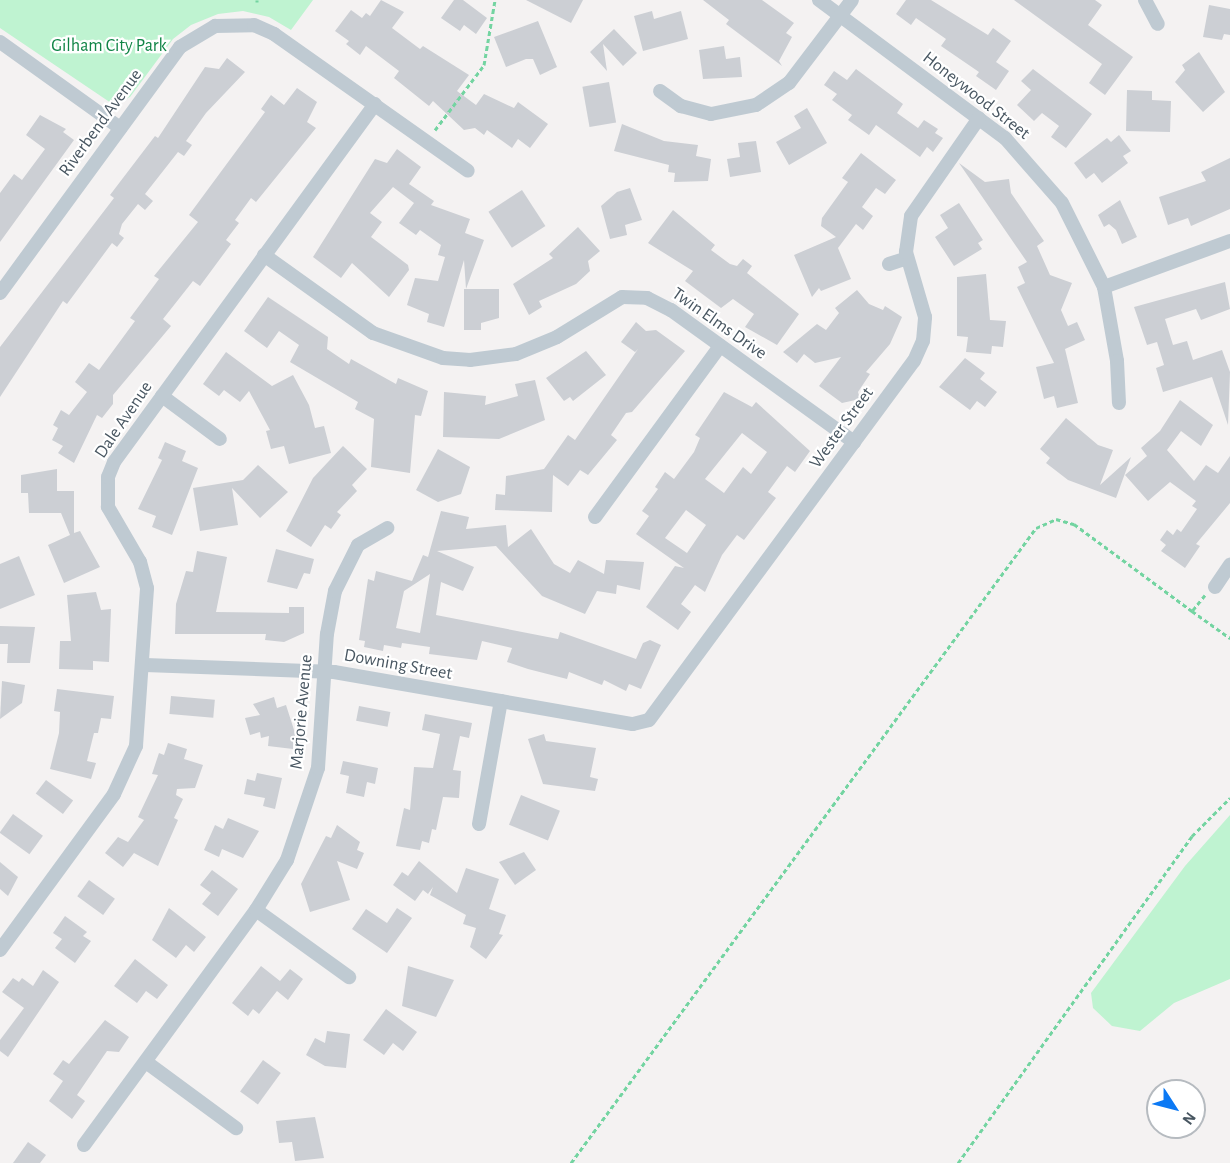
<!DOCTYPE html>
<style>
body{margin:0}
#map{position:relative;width:1230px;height:1163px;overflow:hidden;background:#f4f2f2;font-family:"Alegreya Sans",sans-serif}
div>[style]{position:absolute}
.green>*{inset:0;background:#bff3d1}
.building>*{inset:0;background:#cccfd4;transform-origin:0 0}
.path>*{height:3px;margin-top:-1.5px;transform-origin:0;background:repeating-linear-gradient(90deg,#73d4a1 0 4.5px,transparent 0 7.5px)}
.street>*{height:14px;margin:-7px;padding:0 7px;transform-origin:7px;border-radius:7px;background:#bfcad2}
span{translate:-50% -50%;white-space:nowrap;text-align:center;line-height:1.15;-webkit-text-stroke:4.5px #fff;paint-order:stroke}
.park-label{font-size:18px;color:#108446}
.street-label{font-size:18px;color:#485661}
.north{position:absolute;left:1146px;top:1079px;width:60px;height:60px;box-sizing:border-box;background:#fff;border:2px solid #b6bbc0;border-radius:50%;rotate:126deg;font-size:16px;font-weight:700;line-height:24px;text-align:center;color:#485661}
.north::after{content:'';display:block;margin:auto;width:21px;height:27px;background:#0c79f4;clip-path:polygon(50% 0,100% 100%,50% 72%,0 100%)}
</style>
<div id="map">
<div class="green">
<i style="clip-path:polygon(0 0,313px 0,291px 30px,269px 17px,243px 11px,218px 14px,191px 25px,173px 39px,130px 97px,114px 105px,0 28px)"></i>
<i style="clip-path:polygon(1230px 815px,1230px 979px,1174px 1003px,1140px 1031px,1112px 1026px,1093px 1008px,1091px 993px,1185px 866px)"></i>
</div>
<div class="building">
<i style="clip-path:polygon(381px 0,404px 12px,392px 28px,420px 49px,423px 46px,469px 75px,457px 91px,476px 105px,484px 94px,514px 108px,518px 102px,548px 124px,530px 148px,518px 139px,512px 148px,487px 130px,484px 135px,475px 128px,464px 130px,433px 101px,429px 106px,394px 78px,399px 71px,366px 46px,360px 55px,346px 44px,349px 41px,335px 31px,351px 10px,362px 18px,366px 13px,370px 16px)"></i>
<i style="clip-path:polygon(454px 0,463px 0,487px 18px,476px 34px,464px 25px,460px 31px,441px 18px)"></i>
<i style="clip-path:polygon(526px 0,583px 0,571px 23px)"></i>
<i style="clip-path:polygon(703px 0,762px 0,794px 23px,786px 33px,792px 37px,779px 61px,782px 66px,726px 24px,729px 20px)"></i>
<i style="clip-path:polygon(906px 0,931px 0,988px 35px,993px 28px,1011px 41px,996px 62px,1009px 71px,996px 90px,976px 76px,979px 72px,941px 46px,946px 39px,916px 18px,911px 25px,896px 14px)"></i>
<i style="clip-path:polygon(1014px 0,1095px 0,1102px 5px,1088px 25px,1133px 57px,1105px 95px,1089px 83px,1102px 64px)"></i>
<i style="clip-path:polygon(1209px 5px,1230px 9px,1230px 35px,1224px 34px,1222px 40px,1203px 37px)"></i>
<i style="clip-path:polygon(652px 11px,654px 19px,681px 11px,688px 39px,643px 51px,634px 16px)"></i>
<i style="clip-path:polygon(538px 21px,557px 67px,540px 75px,533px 59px,526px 59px,506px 67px,494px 37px)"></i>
<i style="clip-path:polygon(614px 29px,637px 53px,623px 66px,603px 44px,607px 71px,590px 52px)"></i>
<i style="clip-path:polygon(724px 46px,726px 59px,740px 57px,742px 77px,703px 79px,699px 50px)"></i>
<i style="clip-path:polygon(1199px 52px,1225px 92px,1203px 112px,1175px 82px,1185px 70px,1182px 65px)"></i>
<i style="clip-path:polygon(227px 58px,245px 72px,206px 113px,186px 141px,192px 145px,184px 156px,178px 152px,145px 194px,153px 201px,145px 210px,138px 204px,122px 224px,119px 234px,124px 238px,117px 247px,112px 243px,67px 304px,63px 301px,0 397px,0 347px,114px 198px,110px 195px,155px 136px,158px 138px,205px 67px,219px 69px)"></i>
<i style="clip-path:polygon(856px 69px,903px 104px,897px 113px,918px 128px,924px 120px,938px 129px,935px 133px,943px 138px,933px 152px,927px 147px,920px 157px,876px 125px,869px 135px,848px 120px,852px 115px,832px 100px,837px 94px,824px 85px,834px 71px,847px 80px)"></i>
<i style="clip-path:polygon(1033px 69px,1092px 114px,1066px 148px,1051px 137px,1059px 126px,1042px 113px,1034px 121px,1017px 105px,1031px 90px,1021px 81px)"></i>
<i style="left:609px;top:82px;width:41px;height:27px;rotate:80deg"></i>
<i style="clip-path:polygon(297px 88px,317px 102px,307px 122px,316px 128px,256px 202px,251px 198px,235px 220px,239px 223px,226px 240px,231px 244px,200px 286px,193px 281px,163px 319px,171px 326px,113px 395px,113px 404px,102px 418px,97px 415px,74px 463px,58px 453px,63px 446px,52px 440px,58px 428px,53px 425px,61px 410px,69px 415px,87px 392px,75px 382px,89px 363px,99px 370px,135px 321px,130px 318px,159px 279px,154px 276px,198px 222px,189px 215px,265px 112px,261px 109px,271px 95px,284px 105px)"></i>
<i style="clip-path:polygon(1127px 90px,1152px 91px,1152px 100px,1171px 101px,1170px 132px,1126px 131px)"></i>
<i style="clip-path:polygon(807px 108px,827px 143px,789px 165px,776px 142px,801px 128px,794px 116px)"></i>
<i style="clip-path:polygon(40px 115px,66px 129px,63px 132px,74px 140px,0 242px,0 193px,14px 174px,22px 180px,45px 149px,26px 135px)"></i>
<i style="clip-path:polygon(622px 124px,664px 141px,698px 145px,696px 156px,711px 159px,708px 181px,674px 182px,675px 173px,668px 172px,669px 165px,614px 151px)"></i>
<i style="clip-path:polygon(1119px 135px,1131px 151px,1123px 156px,1128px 163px,1102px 183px,1094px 173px,1086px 179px,1074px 163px,1107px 138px,1111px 142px)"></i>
<i style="clip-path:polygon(756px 141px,761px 172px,730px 177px,727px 159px,740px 157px,738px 143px)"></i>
<i style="clip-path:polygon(397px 149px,421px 167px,409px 184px,434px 201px,431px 205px,470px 219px,465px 233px,484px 240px,466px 289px,464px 260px,444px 327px,427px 322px,429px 314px,407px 305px,415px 278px,438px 281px,445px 257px,438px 255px,441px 245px,420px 230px,416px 235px,399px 223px,414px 203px,393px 187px,370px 213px,382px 222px,371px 237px,408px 265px,409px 270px,389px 297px,352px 263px,341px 278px,313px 257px,375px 159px,387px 163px)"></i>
<i style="clip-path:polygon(861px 153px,896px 180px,885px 194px,876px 188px,862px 207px,873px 216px,863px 230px,856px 224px,838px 248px,851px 279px,821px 291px,819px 288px,812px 297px,794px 255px,836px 237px,821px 226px,822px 218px,848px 182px,842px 178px)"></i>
<i style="clip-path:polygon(1230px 158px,1230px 209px,1191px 226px,1188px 218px,1168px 225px,1159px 197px,1206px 181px,1201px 172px)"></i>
<i style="clip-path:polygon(959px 163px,985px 182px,1009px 179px,1011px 193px,1044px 241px,1037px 246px,1050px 275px,1072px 283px,1061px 310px,1068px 326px,1077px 322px,1085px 340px,1065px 349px,1078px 403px,1057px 408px,1054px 396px,1044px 399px,1036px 367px,1054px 363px,1017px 287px,1025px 283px,1018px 267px,1027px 262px)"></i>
<i style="clip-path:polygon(630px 188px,642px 220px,625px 225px,627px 235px,610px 239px,601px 206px,617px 192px)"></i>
<i style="left:522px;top:190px;width:43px;height:40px;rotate:57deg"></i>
<i style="clip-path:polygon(1120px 200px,1137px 237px,1122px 244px,1116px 230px,1109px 224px,1104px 227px,1098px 215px)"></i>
<i style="clip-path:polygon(959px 203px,983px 240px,978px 243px,982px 249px,954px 266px,935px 237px,948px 228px,940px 215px)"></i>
<i style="clip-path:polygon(673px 210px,715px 245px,711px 250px,730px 264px,737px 266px,743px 259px,752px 266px,747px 273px,799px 314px,777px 345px,745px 327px,754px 314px,733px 299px,721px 308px,685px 281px,693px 271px,648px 243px)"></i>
<i style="clip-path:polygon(578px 227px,600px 251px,588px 261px,590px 271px,576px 284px,539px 301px,542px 307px,529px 315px,513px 284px,553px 258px,549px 254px)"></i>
<i style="clip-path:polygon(986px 274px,990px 320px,1006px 321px,1003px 347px,992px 346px,991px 354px,966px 352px,968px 337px,957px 336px,957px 277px)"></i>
<i style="clip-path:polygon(1225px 282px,1230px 309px,1201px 320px,1196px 309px,1165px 319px,1173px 345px,1187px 341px,1193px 360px,1222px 350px,1230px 372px,1228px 425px,1212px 377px,1163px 392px,1156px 368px,1164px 365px,1157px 342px,1147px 345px,1134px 307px)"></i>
<i style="clip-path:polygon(464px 289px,499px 289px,499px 318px,481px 323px,481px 330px,464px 330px)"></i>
<i style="clip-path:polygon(857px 290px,869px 304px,883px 310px,885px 306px,902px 317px,890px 344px,866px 372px,870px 374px,858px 392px,860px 399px,842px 403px,819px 386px,841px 357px,815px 363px,804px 354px,797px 363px,783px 352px,817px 324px,826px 330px,839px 313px,835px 308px)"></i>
<i style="clip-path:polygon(268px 297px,328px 337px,327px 349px,349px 364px,351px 359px,396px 384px,398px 378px,428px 391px,421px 416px,415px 415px,410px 473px,371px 467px,374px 419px,355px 409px,358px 402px,290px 362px,299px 345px,279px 331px,267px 348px,244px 331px)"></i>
<i style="clip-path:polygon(636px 322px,646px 331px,656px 330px,685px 351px,632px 412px,626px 413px,611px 435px,617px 440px,588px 475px,580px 470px,568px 486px,553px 475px,552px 512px,495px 510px,496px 494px,505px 495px,506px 476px,544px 469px,568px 435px,575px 440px,638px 349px,635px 352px,621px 342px)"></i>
<i style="clip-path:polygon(586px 351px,606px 375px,573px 401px,570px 397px,564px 401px,546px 378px)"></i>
<i style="clip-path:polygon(226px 352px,272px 386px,293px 375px,309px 405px,315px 428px,324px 426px,331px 453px,289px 464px,284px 446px,271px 449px,266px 431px,270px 430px,249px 391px,240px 402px,224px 390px,219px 396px,203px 384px)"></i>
<i style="clip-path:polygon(965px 358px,985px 373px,980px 379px,997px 392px,985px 407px,977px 401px,970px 410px,939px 387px)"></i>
<i style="clip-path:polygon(535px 380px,545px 420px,499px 439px,443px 437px,444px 392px,486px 396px,485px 405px,518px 396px,515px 384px)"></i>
<i style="clip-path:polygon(evenodd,724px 392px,752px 407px,756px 402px,810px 451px,795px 472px,787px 466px,768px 492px,776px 498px,744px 540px,737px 535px,722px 555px,705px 592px,695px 585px,681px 604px,691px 612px,678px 630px,646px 607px,675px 566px,684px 568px,636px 534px,649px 516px,642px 511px,658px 489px,655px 487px,665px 472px,674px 479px,694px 452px,700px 438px,695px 435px,724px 392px,742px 433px,767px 452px,751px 474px,743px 467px,724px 493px,705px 479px,742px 433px,724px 392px,686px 510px,706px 525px,687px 553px,665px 538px,686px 510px)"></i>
<i style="clip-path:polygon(1180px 400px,1213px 425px,1201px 446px,1181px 431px,1167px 450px,1194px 481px,1206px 465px,1218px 473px,1230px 456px,1230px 503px,1196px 544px,1200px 546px,1185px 568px,1161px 551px,1166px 545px,1160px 540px,1167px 530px,1173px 535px,1177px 529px,1181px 532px,1197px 509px,1192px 506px,1196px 501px,1170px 482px,1148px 501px,1125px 475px,1147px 456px,1141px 448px,1160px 431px)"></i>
<i style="clip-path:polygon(1066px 418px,1098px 445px,1113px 450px,1100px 485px,1131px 457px,1116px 498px,1068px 480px,1046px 463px,1050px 458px,1040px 449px)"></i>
<i style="clip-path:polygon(165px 442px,186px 451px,182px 461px,198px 468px,172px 535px,152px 527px,156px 516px,138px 509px,162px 460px,158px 458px)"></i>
<i style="clip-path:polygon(343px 446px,367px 469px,352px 485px,357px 491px,337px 512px,341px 515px,331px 529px,325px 525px,311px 547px,286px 531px,313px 478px)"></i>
<i style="clip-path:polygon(438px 449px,470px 467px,461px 494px,438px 502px,416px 490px)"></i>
<i style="clip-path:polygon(258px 465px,288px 492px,260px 518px,232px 488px,238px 525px,200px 531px,193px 488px,243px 480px)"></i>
<i style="clip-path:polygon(57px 469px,57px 491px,74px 491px,74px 533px,80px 531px,100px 567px,64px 583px,48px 545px,70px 535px,61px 513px,29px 513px,28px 493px,21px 493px,21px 475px)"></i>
<i style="clip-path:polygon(evenodd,441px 511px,469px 517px,466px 529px,506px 525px,508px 547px,531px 529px,554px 564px,570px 573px,578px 560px,604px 574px,606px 560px,644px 562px,640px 590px,617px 585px,616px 594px,597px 591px,585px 614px,542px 596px,496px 546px,437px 551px,474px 567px,463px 591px,441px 582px,436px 615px,558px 639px,560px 632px,636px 659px,643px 643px,650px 640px,661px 645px,641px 689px,629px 684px,626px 691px,604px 680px,602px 685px,569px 672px,567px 679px,528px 669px,507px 662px,512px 648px,482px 641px,477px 660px,429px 654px,430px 647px,402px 643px,401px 648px,384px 645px,383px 651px,364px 647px,365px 641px,359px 640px,368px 579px,374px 581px,376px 571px,412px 581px,423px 555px,428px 557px,441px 511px,430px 574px,420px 633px,396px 628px,404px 591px,430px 574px)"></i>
<i style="clip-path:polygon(276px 549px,314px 559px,310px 574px,304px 573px,297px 589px,267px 582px)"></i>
<i style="clip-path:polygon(197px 551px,227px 557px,216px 612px,289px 613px,289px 607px,304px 607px,304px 633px,284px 642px,265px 640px,266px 634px,175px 634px,176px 604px,186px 571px,193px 572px)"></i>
<i style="clip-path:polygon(19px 556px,35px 595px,0 609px,0 564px)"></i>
<i style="clip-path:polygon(96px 592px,101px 610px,111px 609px,109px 662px,93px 661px,93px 670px,59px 669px,60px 641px,71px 641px,67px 595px)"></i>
<i style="clip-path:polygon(0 626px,35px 627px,30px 663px,7px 663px,8px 644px,0 644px)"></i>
<i style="clip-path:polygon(2px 681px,25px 685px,22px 703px,0 719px)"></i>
<i style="clip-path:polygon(57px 689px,114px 696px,111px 719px,101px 718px,98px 733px,94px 733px,87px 761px,96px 763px,91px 779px,50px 769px,59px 733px,60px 712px,54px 711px)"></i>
<i style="left:171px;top:696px;width:44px;height:18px;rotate:5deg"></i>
<i style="clip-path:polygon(274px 697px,277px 708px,286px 705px,295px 733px,293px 749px,268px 746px,269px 736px,261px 738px,260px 732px,250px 735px,245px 718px,260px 715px,253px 704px)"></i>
<i style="left:359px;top:706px;width:32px;height:15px;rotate:11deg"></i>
<i style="clip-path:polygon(425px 714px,472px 723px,469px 738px,460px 736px,453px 770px,461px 771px,459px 798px,443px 797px,436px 830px,432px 829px,429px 843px,422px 841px,420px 850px,396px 846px,404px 808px,410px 810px,414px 767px,433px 768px,440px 734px,422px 730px)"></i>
<i style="clip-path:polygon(544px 734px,546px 741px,596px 748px,590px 777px,598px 779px,595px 791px,543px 784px,528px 739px)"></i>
<i style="clip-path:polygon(168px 743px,187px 749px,184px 759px,203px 765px,195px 788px,177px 789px,176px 795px,183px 799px,174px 818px,178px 820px,158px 866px,134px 853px,123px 867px,105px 853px,118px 837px,128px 842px,144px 820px,138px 817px,158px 775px,152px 774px,159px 753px,164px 755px)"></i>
<i style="clip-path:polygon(343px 761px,378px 768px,375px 784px,367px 782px,364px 797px,346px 793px,349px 776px,340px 774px)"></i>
<i style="clip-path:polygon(257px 773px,282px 778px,275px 809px,263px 806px,265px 798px,244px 794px,247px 779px,255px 781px)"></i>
<i style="left:46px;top:780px;width:34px;height:17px;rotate:37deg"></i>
<i style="left:521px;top:795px;width:42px;height:32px;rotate:22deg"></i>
<i style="left:13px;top:814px;width:37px;height:23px;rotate:36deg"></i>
<i style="clip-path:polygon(228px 818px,259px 831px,243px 858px,222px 849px,219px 857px,204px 850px,215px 825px,223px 829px)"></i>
<i style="clip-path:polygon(337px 825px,360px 842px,357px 850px,364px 853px,357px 869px,337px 861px,350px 900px,310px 912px,301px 884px,326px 836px,331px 838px)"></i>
<i style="clip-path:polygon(524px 852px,536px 870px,515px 885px,499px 862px)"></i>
<i style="clip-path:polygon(419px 861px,457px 893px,466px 868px,499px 879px,489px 909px,506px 915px,499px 934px,503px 935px,486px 959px,470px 947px,476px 928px,463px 924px,466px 915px,430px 895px,433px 887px,428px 894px,423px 890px,415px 901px,393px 885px,402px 872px,408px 876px)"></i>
<i style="clip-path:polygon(0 862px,18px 877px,8px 896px,0 889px)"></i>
<i style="clip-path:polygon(212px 870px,238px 889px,218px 916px,202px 904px,211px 893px,200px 885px)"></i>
<i style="left:89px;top:880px;width:32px;height:20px;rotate:36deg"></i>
<i style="clip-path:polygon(169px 908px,206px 937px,194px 952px,186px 945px,176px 958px,152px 940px)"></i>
<i style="clip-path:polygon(397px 908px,412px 918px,387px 953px,352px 929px,366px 909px,387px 923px)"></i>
<i style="clip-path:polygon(65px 916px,87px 932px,83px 936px,91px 941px,75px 963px,55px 948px,62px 939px,53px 933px)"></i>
<i style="clip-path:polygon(135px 959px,168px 985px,157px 999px,146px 991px,137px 1003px,114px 986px)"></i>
<i style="clip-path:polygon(261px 966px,280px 981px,290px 969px,303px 979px,288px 1000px,277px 991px,259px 1014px,253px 1009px,248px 1016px,232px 1003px)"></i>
<i style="clip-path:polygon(408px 966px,454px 980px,436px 1017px,402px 1006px)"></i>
<i style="clip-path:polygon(43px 970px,59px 982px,8px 1057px,0 1051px,0 1040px,24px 1008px,2px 992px,13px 978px,19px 982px,22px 978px,33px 986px)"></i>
<i style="clip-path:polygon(386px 1009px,417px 1032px,403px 1051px,393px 1043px,384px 1055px,363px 1040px)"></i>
<i style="clip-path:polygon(105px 1020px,129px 1037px,119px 1052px,107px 1051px,77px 1095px,85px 1101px,72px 1119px,49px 1101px,63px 1081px,53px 1074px,63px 1060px,69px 1064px)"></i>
<i style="clip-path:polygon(327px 1031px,350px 1034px,346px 1068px,325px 1066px,306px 1055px,315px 1038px,325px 1043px)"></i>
<i style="left:263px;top:1060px;width:22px;height:39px;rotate:36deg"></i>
<i style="clip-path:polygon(315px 1117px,324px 1158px,295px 1161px,292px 1142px,279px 1143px,276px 1121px)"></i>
<i style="clip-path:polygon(28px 1142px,46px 1155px,40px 1163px,13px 1163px)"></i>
</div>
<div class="path">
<i style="left:257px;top:0;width:2px;rotate:90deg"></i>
<i style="left:435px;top:130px;width:81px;rotate:-53deg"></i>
<i style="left:484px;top:65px;width:66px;rotate:-80.4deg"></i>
<i style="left:1205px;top:595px;width:21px;rotate:129deg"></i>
<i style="left:1192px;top:611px;width:47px;rotate:35.4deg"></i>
<i style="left:571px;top:1163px;width:787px;rotate:-53.79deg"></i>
<i style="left:1036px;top:528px;width:22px;rotate:-24deg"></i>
<i style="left:1056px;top:519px;width:19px;rotate:16deg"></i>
<i style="left:1074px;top:524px;width:147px;rotate:36.4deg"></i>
<i style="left:958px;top:1163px;width:402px;rotate:-54.4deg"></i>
<i style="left:1192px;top:836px;width:54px;rotate:-45deg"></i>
</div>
<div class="street">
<i style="left:819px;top:0;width:232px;rotate:36.6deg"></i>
<i style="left:1005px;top:138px;width:86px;rotate:48.8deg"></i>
<i style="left:1062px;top:203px;width:94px;rotate:63.4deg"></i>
<i style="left:1104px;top:287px;width:75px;rotate:80deg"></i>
<i style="left:1117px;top:361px;width:42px;rotate:87.3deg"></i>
<i style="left:1145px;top:0;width:27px;rotate:62deg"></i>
<i style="left:0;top:42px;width:148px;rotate:35.6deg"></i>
<i style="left:660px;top:91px;width:26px;rotate:36deg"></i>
<i style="left:681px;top:106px;width:31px;rotate:15deg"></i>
<i style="left:711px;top:114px;width:46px;rotate:-11.3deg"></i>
<i style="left:756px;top:105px;width:40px;rotate:-34deg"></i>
<i style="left:789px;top:83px;width:104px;rotate:-52.8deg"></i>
<i style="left:264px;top:255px;width:134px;rotate:35.6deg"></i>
<i style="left:373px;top:333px;width:74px;rotate:19.7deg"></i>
<i style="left:443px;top:358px;width:27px;rotate:4deg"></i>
<i style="left:470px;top:360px;width:46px;rotate:-7.4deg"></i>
<i style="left:516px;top:354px;width:44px;rotate:-22.5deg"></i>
<i style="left:557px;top:337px;width:76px;rotate:-31.6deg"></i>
<i style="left:622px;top:297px;width:25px;rotate:2deg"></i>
<i style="left:647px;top:298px;width:27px;rotate:27deg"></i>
<i style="left:671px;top:310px;width:226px;rotate:35.8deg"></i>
<i style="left:889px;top:264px;width:19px;rotate:-18deg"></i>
<i style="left:1104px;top:287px;width:134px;rotate:-20.1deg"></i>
<i style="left:0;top:293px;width:305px;rotate:-53.8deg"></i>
<i style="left:180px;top:47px;width:41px;rotate:-31deg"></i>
<i style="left:215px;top:26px;width:39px;rotate:-1deg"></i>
<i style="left:254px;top:25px;width:22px;rotate:24deg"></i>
<i style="left:274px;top:34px;width:237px;rotate:35.2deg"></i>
<i style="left:162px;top:396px;width:72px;rotate:36.6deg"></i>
<i style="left:595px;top:517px;width:212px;rotate:-53.8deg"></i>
<i style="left:1215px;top:587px;width:27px;rotate:-56deg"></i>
<i style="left:145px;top:665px;width:189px;rotate:2.1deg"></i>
<i style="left:334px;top:672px;width:303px;rotate:9.9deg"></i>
<i style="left:633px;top:724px;width:16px;rotate:-14deg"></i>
<i style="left:649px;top:720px;width:446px;rotate:-53.6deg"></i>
<i style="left:914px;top:361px;width:22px;rotate:-66deg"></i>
<i style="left:923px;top:341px;width:24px;rotate:-85deg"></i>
<i style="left:925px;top:317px;width:68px;rotate:-106.3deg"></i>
<i style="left:906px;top:252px;width:36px;rotate:-82deg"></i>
<i style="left:911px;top:216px;width:119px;rotate:-55.2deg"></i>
<i style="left:479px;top:824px;width:125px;rotate:-79.9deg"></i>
<i style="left:256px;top:910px;width:115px;rotate:35.8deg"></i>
<i style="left:0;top:950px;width:193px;rotate:-53.8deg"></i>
<i style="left:114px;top:794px;width:53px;rotate:-65.4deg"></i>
<i style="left:136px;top:746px;width:158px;rotate:-86deg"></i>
<i style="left:147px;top:588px;width:27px;rotate:-105deg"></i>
<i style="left:140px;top:562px;width:64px;rotate:-120.2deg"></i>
<i style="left:108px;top:507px;width:30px;rotate:-90deg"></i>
<i style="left:108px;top:477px;width:16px;rotate:-68deg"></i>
<i style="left:114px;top:462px;width:443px;rotate:-53.9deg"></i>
<i style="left:146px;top:1062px;width:112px;rotate:36.3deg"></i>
<i style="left:84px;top:1145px;width:291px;rotate:-53.8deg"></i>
<i style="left:256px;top:910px;width:59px;rotate:-58.2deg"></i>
<i style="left:287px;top:860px;width:97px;rotate:-71.4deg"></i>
<i style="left:318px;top:768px;width:134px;rotate:-86.2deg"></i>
<i style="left:327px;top:634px;width:44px;rotate:-79.5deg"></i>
<i style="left:335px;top:591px;width:51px;rotate:-63.4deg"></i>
<i style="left:358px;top:545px;width:34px;rotate:-30deg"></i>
</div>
<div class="park-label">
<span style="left:109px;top:46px">Gilham City Park</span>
</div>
<div class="street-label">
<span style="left:976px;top:96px;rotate:38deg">Honeywood Street</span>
<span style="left:101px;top:123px;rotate:-54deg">Riverbend Avenue</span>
<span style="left:719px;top:324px;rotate:35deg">Twin Elms Drive</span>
<span style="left:124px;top:420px;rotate:-56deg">Dale Avenue</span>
<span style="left:842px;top:428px;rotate:-54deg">Wester Street</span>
<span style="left:398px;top:665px;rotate:10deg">Downing Street</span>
<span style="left:302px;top:712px;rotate:-85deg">Marjorie Avenue</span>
</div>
<div class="north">N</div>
</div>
